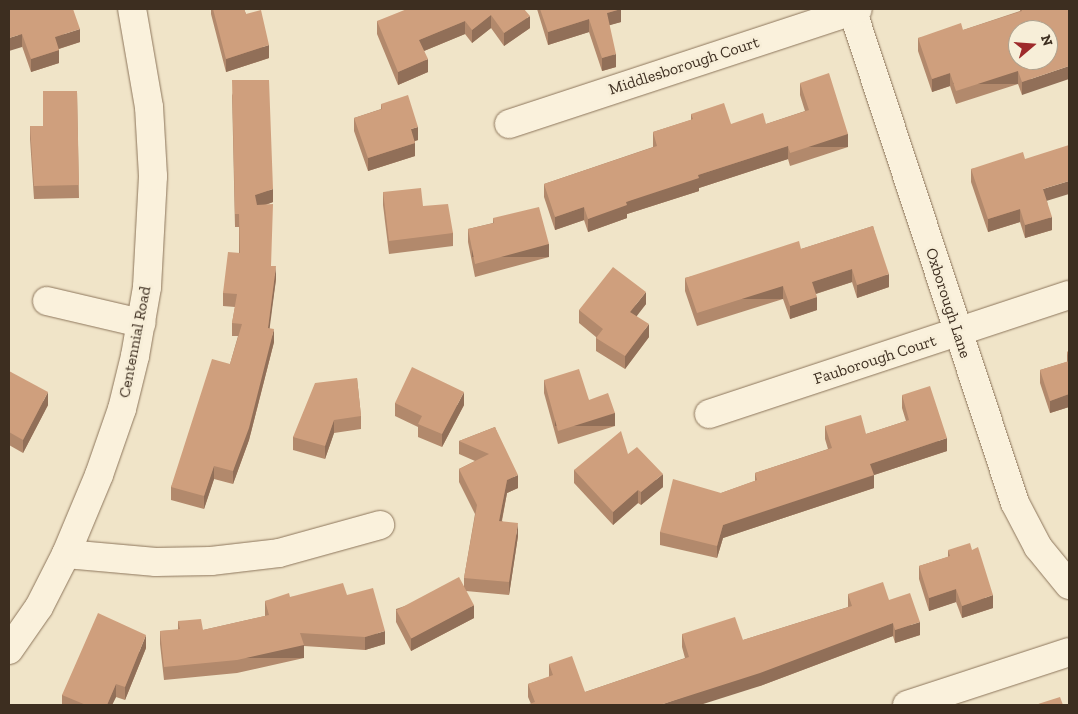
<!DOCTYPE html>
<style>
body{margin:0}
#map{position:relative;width:1078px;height:714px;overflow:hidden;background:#f0e4c8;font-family:"Zilla Slab",serif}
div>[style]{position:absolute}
.roads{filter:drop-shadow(0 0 1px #8d765c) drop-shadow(0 0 1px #8d765c)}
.street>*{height:28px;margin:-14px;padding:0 14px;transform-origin:14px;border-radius:14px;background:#faf1dc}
.wall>*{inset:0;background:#b2896c}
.shaded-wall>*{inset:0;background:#916f58;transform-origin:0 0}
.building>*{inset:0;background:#cf9f7d;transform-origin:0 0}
span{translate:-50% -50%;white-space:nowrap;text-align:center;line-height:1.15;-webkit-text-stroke:5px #f7eed8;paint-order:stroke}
.street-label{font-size:16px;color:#3d2e20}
.frame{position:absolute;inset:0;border:10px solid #3d2e20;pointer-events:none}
.north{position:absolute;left:1008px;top:20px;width:50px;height:50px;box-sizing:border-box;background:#f7eed8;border:1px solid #ada18e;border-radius:50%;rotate:72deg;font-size:14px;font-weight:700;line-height:20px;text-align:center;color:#3d2e20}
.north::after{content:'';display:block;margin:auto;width:18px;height:22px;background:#9e2a2b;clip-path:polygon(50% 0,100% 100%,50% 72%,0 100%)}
</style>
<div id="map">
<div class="roads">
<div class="street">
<i style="left:852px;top:9px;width:520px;rotate:71.74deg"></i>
<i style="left:1015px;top:503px;width:50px;rotate:62.4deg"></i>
<i style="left:1038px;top:547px;width:49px;rotate:50.8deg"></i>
<i style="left:509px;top:124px;width:367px;rotate:-18.2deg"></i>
<i style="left:47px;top:301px;width:97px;rotate:13.2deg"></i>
<i style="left:709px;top:414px;width:379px;rotate:-18.3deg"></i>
<i style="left:66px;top:554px;width:90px;rotate:5.1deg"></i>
<i style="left:156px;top:562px;width:55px;rotate:-1deg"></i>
<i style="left:211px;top:561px;width:68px;rotate:-6.7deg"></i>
<i style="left:279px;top:553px;width:105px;rotate:-15.5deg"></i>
<i style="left:9px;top:650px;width:52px;rotate:-55.1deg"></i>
<i style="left:39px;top:607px;width:59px;rotate:-63deg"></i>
<i style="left:66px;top:554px;width:86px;rotate:-67.3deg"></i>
<i style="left:99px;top:475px;width:70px;rotate:-70.8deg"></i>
<i style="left:122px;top:409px;width:55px;rotate:-76.2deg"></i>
<i style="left:135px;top:356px;width:70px;rotate:-80.1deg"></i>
<i style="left:147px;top:287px;width:111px;rotate:-86.9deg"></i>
<i style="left:153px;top:176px;width:69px;rotate:-93.3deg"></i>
<i style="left:149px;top:107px;width:99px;rotate:-99.8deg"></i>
<i style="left:907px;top:705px;width:170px;rotate:-18.1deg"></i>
</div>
</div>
<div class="wall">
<i style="clip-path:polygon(9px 9px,80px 42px,59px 49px,59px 63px,31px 72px)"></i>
<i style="clip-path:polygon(211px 9px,244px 9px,246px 14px,269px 58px,226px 72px,211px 14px)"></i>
<i style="clip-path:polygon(524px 9px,530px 28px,504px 46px,491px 28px,472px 43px,465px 34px,424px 51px,428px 72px,398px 85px,377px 34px,377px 21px)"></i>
<i style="clip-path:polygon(537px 9px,621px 9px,621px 22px,609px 25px,616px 67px,602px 71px,589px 32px,548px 45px)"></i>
<i style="clip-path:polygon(1020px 9px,1069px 9px,1022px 95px,1018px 84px,956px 104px,950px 86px,932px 92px,918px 51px,918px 38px,963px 30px,1020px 11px)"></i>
<i style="clip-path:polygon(800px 83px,848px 147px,790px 166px,788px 159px,699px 188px,699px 191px,627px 214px,627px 218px,588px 232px,584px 220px,555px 230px,544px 197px,544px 184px,653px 147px,653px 132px,691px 120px,691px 114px,731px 124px,766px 124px,805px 111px,800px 95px)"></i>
<i style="clip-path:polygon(77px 91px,79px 198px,34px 199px,30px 139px,30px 126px,43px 126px)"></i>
<i style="clip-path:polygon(232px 93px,273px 202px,266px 205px,271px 266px,276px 279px,269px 328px,274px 342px,249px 440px,233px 484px,214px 479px,204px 509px,171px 500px,171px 487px,230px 364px,238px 336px,232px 336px,232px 323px,235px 307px,223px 306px,223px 293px,239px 253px,239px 227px,235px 227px)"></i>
<i style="clip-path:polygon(381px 104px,418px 140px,415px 141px,415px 156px,368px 171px,354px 131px,354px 118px,381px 109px)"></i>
<i style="clip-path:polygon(1025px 159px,1047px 201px,1052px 230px,1025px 238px,1020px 222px,988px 232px,971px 182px,971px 169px)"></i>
<i style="clip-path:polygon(383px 192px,423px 206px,453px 233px,453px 246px,389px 254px,383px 205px)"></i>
<i style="clip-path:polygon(493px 218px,549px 257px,475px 277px,468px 242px,468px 229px,493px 223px)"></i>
<i style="clip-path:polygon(873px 226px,889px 287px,857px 298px,852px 282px,816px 294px,817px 310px,790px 319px,783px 299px,697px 326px,685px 291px,685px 278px,801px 249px)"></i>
<i style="clip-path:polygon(646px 304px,636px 316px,649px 337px,625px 369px,596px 351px,596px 337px,579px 323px,579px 310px)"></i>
<i style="clip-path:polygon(1069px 351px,1069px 407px,1050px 413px,1040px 383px,1040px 370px,1067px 362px,1067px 352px)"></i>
<i style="clip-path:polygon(9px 371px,48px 405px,23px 453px,9px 445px)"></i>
<i style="clip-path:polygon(357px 378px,361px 416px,361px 429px,334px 433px,325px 459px,293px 450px,293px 437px)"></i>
<i style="clip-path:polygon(544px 380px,589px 400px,615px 426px,558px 444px,544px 393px)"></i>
<i style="clip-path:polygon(902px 395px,947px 451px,874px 475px,874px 488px,723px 538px,717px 558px,660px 545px,660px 532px,721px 493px,755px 481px,755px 473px,828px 449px,825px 439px,825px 426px,866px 434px,906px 421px,902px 408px)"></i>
<i style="clip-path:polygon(395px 403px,464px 405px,442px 447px,418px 437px,418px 427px,395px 416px)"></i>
<i style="clip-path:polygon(495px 427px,518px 488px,507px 493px,502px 521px,518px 536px,509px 595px,466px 591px,474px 618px,411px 651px,396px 622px,396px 609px,464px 586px,464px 578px,475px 514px,459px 482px,459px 469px,475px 461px,459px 454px,459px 441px)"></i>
<i style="clip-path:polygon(628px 454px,663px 487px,641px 505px,638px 503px,613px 525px,574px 483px,574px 470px)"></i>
<i style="clip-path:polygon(948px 550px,993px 608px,962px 618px,956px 602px,929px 611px,919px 579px,919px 566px,948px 557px)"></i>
<i style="clip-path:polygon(848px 594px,889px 600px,920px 635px,895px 643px,893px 636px,760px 686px,531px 704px,528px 697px,528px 684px,549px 677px,549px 664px,585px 692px,685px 658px,682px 647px,682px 634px,743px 640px,848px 607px)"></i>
<i style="clip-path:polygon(347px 595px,385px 644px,365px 650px,304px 646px,304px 658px,237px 673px,164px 680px,160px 644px,160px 631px,178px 630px,178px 621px,203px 630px,265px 616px,265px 601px,290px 597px)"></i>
<i style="clip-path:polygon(146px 648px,125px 700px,116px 697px,112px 705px,62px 705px,62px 695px)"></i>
</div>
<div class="shaded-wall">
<i style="clip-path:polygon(621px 9px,621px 22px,607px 26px,607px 13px)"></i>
<i style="clip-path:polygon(491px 15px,491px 28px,472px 43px,472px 30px)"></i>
<i style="clip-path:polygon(530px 16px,530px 28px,504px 46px,504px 33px)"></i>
<i style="clip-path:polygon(589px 19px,589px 32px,548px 45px,548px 32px)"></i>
<i style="clip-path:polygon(465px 21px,465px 34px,419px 53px,419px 40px)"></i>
<i style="clip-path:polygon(80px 29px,80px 42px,55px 50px,55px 37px)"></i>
<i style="clip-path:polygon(22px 34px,22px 47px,9px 51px,9px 38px)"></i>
<i style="clip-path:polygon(269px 45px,269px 58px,226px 72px,226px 59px)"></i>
<i style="clip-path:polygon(59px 50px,59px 63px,31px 72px,31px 59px)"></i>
<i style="clip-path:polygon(616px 54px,616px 67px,602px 71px,602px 58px)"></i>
<i style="clip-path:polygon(428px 59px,428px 72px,398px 85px,398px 72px)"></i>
<i style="clip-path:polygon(1069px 66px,1069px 79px,1022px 95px,1022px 82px)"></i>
<i style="left:1018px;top:71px;width:13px;height:65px;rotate:90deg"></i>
<i style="clip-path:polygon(950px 73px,950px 86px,932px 92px,932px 79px)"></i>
<i style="clip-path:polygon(418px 127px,418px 140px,411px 142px,411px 129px)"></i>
<i style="left:848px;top:134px;width:13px;height:61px;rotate:90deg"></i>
<i style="clip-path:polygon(415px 143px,415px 156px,368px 171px,368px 158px)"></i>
<i style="clip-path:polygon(788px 146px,788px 159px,699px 188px,699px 191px,627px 214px,627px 218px,588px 232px,588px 219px,626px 202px,698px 175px)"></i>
<i style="clip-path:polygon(1069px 181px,1069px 194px,1043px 202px,1043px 189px)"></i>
<i style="clip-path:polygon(273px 189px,273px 202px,255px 208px,255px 195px)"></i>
<i style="clip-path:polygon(584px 207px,584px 220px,555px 230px,555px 217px)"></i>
<i style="clip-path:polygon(1020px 209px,1020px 222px,988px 232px,988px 219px)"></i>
<i style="clip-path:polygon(1052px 217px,1052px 230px,1025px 238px,1025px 225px)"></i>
<i style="left:549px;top:244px;width:13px;height:77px;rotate:90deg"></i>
<i style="clip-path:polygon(276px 266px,276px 279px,268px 341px,268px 328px)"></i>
<i style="clip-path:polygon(852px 269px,852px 282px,812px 295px,812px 282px)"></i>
<i style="clip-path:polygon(889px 274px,889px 287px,857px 298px,857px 285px)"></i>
<i style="left:783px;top:286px;width:13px;height:90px;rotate:90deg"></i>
<i style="clip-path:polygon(646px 292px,646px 304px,630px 325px,630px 312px)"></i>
<i style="clip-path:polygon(817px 297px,817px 310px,790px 319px,790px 306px)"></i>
<i style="clip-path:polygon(649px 324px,649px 337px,625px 369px,625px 356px)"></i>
<i style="clip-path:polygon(274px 329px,274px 342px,249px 440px,233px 484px,233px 471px)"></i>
<i style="clip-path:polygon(48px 392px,48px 405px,23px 453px,23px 440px)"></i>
<i style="clip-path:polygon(464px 392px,464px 405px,442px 447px,442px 434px)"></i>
<i style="clip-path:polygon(1069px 394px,1069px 407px,1050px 413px,1050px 401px)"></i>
<i style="left:615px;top:413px;width:13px;height:60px;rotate:90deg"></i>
<i style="clip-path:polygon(334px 420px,334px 433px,325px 459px,325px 446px)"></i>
<i style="clip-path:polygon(947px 438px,947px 451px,874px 475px,874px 488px,723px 538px,717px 558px,717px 546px,723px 525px,870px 464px)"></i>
<i style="clip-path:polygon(214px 466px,214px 479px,204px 509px,204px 496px)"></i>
<i style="clip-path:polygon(663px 474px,663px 487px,641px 505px,641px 492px)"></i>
<i style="clip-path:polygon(518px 475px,518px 488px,507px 493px,499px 534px,499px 521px,507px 480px)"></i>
<i style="clip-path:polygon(638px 490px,638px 503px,613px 525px,613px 512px)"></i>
<i style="clip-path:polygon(518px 523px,518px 536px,509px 595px,509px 582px)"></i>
<i style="clip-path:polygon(956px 589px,956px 602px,929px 611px,929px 598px)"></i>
<i style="clip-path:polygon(993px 595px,993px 608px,962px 618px,962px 606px)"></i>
<i style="clip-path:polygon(474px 605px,474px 618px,411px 651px,411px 638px)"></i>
<i style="clip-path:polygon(920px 622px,920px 635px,895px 643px,895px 630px)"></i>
<i style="clip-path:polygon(893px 623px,893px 636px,760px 686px,700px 705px,660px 705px)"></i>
<i style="clip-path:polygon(385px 631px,385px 644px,365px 650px,365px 637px)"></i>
<i style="clip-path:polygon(146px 635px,146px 648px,125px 700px,125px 687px)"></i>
<i style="left:304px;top:645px;width:13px;height:69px;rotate:90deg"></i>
<i style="clip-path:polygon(116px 684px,116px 697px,112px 705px,107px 705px)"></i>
</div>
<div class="building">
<i style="clip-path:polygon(9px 9px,73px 9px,80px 29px,55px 37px,59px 50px,31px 59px,22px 34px,9px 38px)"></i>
<i style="clip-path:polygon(213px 9px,244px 9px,246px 14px,261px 10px,269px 45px,226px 59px)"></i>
<i style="clip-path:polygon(407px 9px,524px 9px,530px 16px,504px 33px,491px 15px,472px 30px,465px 21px,419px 40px,428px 59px,398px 72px,377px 21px)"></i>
<i style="clip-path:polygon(540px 9px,621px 9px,607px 13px,616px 54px,602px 58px,589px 19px,548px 32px)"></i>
<i style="clip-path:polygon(evenodd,1022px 9px,1069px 9px,1069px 66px,1022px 82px,1018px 71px,956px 91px,950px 73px,932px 79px,918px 38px,961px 23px,963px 30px,1022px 11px,1022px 9px,1018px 30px,1048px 30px,1048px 60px,1018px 60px,1018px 30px)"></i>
<i style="clip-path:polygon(829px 73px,848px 134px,790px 153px,788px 146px,698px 175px,699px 178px,626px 202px,627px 205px,588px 219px,584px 207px,555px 217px,544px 184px,657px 146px,653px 132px,693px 119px,691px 114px,724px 103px,731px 124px,763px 113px,766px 124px,809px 110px,800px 83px)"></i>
<i style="clip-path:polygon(232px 80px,269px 80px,273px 189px,255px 195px,257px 205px,273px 204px,271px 266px,276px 266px,268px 328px,274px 329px,249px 428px,233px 471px,214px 466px,204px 496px,171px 487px,212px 359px,230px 364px,242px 324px,232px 323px,237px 294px,223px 293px,228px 252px,240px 253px,239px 214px,235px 214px)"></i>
<i style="clip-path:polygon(43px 91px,77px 91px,79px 185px,34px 186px,30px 126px,43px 126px)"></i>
<i style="clip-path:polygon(408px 95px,418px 127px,411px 129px,415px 143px,368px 158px,354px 118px,382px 109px,381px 104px)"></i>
<i style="clip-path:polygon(1069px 145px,1069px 181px,1043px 189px,1052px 217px,1025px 225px,1020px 209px,988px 219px,971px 169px,1023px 152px,1025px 159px)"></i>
<i style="clip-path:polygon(421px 188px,423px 206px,448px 204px,453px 233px,389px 241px,383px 192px)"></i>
<i style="clip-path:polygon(539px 207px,549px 244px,475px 264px,468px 229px,494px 223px,493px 218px)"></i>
<i style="clip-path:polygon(873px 226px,889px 274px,857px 285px,852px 269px,812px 282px,817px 297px,790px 306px,783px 286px,697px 313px,685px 278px,799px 241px,801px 249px)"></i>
<i style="clip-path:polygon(613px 267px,646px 292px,630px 312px,649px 324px,625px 356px,596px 338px,603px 329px,579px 310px)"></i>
<i style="clip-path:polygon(1069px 351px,1069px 359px,1067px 352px)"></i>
<i style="clip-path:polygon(1069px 361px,1069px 394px,1050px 401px,1040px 370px)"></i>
<i style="clip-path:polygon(412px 367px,464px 392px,442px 434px,418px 424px,422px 416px,395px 403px)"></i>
<i style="clip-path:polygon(579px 369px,589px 400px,608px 393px,615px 413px,558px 431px,544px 380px)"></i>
<i style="clip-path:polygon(9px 371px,48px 392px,23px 440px,9px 432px)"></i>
<i style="clip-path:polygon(357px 378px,361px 416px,334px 420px,325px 446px,293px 437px,315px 383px)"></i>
<i style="clip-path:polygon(930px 386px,947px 438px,870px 464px,874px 475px,723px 525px,717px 546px,660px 532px,673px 479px,721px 493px,757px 480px,755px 473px,832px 448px,825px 426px,861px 415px,866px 434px,909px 420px,902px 395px)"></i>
<i style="clip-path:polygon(495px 427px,518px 475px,507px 480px,499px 521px,518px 523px,509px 582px,464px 578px,477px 505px,459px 469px,489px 454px,459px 441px)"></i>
<i style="clip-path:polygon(621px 431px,628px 454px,637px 447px,663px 474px,641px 492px,638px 490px,613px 512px,574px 470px)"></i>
<i style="clip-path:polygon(970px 543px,972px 550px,978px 547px,993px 595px,962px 606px,956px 589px,929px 598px,919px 566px,950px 556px,948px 550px)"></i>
<i style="left:459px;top:577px;width:32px;height:71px;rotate:62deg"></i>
<i style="clip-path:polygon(883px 582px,889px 600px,910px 593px,920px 622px,895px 630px,893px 623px,760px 673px,660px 705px,526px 705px,535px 702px,528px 684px,553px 675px,549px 664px,572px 656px,585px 692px,689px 657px,682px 634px,735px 617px,743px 640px,852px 606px,848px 594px)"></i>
<i style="clip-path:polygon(343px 583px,347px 595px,373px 588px,385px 631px,365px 637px,300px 633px,304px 645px,237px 660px,164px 667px,160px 631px,180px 629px,178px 621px,201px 619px,203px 630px,269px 615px,265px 601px,289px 593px,290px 597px)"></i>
<i style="clip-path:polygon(98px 613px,146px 635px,125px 687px,116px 684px,107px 705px,86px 705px,62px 695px)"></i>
<i style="clip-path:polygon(1060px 697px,1063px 705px,1035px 705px)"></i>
</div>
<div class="street-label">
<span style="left:684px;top:66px;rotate:-18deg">Middlesborough Court</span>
<span style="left:948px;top:303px;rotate:72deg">Oxborough Lane</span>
<span style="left:135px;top:342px;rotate:-79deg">Centennial Road</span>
<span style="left:875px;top:360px;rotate:-18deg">Fauborough Court</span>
</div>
<div class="frame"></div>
<div class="north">N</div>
</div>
